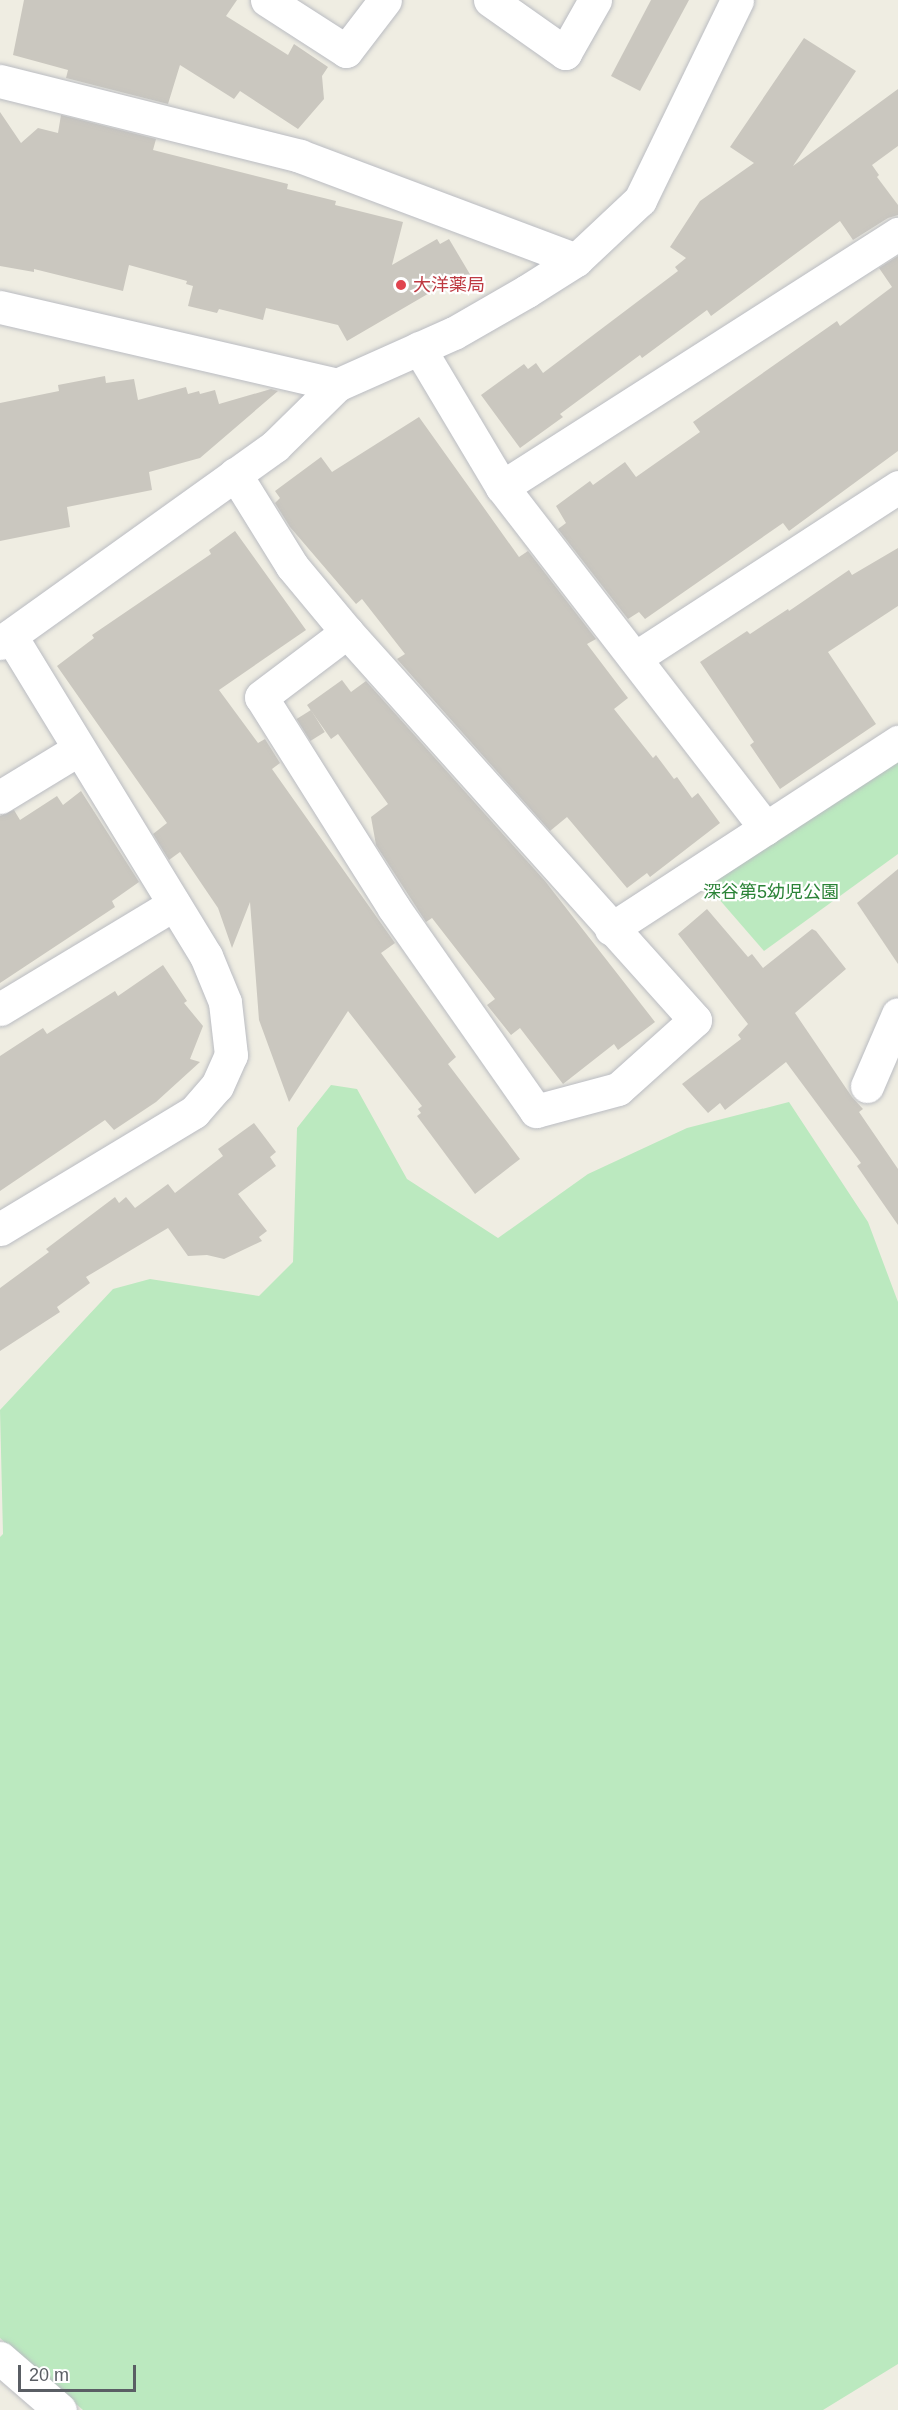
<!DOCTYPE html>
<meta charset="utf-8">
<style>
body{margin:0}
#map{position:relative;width:898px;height:2410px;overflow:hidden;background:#efede2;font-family:Arial,"Noto Sans JP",sans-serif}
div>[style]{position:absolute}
.green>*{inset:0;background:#bbe9bf}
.building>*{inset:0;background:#cac7bf;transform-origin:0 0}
.roads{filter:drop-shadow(0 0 2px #babcc2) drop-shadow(0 0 2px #babcc2)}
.minor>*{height:33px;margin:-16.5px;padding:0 16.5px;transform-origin:16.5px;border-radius:16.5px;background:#fff}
.tertiary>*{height:33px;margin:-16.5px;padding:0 16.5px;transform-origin:16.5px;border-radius:16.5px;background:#fff}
.dots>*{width:16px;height:16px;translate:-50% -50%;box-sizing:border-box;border:3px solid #fff;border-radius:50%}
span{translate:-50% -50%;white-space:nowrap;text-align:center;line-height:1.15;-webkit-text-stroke:4.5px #fff;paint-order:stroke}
.health-label{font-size:18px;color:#be3a42}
.left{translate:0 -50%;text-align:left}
.park-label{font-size:18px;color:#2b8337}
.scale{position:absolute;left:18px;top:2365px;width:118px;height:27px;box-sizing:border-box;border:3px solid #5a5e64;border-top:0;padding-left:8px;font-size:18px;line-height:21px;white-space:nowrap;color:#5a5e64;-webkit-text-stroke:4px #fff;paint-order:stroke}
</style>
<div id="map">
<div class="green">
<i style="clip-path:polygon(898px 760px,898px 854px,764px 951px,705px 883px)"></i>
<i style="clip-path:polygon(331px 1085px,357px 1089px,407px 1179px,498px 1238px,588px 1174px,687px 1128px,789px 1102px,868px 1222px,898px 1302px,898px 2364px,823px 2410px,83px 2410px,0 2338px,0 1537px,3px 1534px,0 1410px,113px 1289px,150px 1279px,259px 1296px,293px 1262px,297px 1128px)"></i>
</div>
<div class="building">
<i style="clip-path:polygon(24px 0,237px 0,226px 16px,288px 55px,294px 44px,328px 67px,322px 76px,324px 99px,298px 129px,240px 91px,234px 99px,180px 65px,168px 104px,66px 78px,68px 70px,13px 55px)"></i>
<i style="clip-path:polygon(651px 0,689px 0,640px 91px,611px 76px)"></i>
<i style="clip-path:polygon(804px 38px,856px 71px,793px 166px,898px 89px,898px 146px,872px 165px,879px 175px,877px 177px,898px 205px,898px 215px,888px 218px,853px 240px,840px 221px,711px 316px,707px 310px,642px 358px,640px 355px,560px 414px,563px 417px,520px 448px,481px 395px,524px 364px,528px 369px,536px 363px,543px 373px,678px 271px,675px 267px,686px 258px,670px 247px,700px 201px,754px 163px,730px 147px)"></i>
<i style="clip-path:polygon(0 112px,21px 143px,38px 128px,58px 133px,61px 115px,156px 139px,153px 150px,288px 184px,287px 189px,336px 201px,335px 205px,403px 222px,392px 265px,437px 239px,440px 244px,449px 239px,471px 276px,441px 294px,438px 288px,347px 341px,338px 325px,266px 308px,263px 320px,219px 309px,217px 313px,188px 306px,193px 286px,186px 284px,187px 281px,129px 265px,123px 291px,34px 269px,34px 272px,0 266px)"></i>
<i style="clip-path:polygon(898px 256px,898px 451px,789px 531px,783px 523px,645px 619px,639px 612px,628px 619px,558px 529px,566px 523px,556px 506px,590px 481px,593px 485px,625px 462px,636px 477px,700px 432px,693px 422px,837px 321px,840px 326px,892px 287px,879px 268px)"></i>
<i style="clip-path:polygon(105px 376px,106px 383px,134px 379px,138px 400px,186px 387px,188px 394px,199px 391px,200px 394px,215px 390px,219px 404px,271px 389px,278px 391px,200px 458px,149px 472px,152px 490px,67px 507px,70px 527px,0 541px,0 403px,59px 391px,58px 385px)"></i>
<i style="clip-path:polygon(419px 417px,519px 557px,528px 551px,596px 639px,587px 644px,628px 698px,614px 709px,653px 758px,656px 755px,674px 779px,677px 777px,692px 798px,698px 793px,720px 823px,650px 877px,647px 873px,627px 888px,567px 817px,550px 831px,397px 659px,405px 654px,362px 599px,356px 604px,290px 527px,275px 503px,280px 498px,275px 491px,321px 457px,332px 472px)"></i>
<i style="clip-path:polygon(235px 531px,306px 630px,219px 690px,258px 743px,265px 739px,280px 763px,272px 769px,395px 943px,381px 953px,456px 1057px,448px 1064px,520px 1159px,475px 1194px,417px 1116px,421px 1113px,418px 1109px,422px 1106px,348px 1011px,289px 1102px,259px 1020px,250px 902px,232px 948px,218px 908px,180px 852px,169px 860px,153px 834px,167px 823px,57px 666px,94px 638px,92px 635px,211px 554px,209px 550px)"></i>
<i style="clip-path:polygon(898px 548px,898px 606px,828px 652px,876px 724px,780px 789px,750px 745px,754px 742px,700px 662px,747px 631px,750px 634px,788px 609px,789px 611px,849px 570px,852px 575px)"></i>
<i style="clip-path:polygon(342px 680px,351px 692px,366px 681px,545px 881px,655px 1022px,618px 1050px,614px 1044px,563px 1084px,520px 1028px,511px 1035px,487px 1005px,495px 999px,432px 918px,426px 922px,376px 845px,371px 817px,388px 804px,338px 734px,331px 739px,307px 705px)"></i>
<i style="left:311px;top:710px;width:26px;height:17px;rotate:58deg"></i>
<i style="clip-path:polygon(81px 791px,139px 882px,112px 901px,115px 907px,0 983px,0 816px,14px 810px,20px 820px,57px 796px,63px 805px)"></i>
<i style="clip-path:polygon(898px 869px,898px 964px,857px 903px)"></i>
<i style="clip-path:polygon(707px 909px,748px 957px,752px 954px,763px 968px,812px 929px,816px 931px,846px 969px,795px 1013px,852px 1097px,863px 1109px,859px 1112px,898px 1169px,898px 1225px,857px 1166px,861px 1163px,786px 1062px,725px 1110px,720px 1103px,708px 1113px,682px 1084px,741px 1039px,738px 1035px,748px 1024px,678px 934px)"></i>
<i style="clip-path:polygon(163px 965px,187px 1001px,184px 1003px,203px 1026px,190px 1059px,200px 1062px,156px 1102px,114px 1130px,105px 1120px,0 1191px,0 1056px,43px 1028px,47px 1034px,115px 991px,118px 996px)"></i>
<i style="clip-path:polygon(254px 1123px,276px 1152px,270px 1157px,276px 1166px,238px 1194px,267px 1231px,259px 1237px,262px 1241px,224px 1259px,207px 1255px,188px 1256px,168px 1228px,86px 1277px,90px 1283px,57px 1307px,60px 1312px,0 1351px,0 1288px,49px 1252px,46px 1249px,115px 1197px,119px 1203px,126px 1197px,135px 1208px,168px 1184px,175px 1193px,223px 1156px,218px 1149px)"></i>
</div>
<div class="roads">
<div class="minor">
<i style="left:267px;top:0;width:94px;rotate:32.8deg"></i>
<i style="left:346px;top:51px;width:64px;rotate:-52.6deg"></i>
<i style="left:490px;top:0;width:92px;rotate:35.2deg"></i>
<i style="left:565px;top:53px;width:61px;rotate:-60.5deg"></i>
<i style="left:0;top:81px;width:309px;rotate:14deg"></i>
<i style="left:300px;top:156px;width:295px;rotate:20.6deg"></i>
<i style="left:419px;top:348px;width:162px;rotate:59.2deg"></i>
<i style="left:502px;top:487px;width:431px;rotate:52.3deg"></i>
<i style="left:766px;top:828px;width:158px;rotate:-33.1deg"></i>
<i style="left:235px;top:474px;width:108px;rotate:58.2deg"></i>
<i style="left:292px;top:566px;width:86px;rotate:50.2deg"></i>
<i style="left:347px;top:632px;width:521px;rotate:48.11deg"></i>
<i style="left:695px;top:1020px;width:103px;rotate:138.1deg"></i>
<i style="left:618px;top:1089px;width:85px;rotate:165deg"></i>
<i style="left:536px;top:1111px;width:248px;rotate:-125deg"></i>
<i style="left:394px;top:908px;width:249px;rotate:-122.2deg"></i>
<i style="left:261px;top:697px;width:108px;rotate:-37.1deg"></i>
<i style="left:502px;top:487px;width:470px;rotate:-32.6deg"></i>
<i style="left:635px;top:658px;width:314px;rotate:-33deg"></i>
<i style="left:0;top:797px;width:92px;rotate:-31.3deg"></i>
<i style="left:611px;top:929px;width:185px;rotate:-33.1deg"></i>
<i style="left:0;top:1009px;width:203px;rotate:-31.1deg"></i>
<i style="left:867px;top:1086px;width:78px;rotate:-66.7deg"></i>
<i style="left:0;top:1229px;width:227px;rotate:-31.1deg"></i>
<i style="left:194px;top:1112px;width:35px;rotate:-49deg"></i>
<i style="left:217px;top:1086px;width:34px;rotate:-66deg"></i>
<i style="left:231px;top:1055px;width:53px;rotate:-96.5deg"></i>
<i style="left:225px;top:1002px;width:50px;rotate:-112.4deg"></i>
<i style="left:206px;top:956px;width:375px;rotate:-121.4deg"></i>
<i style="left:0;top:2358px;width:79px;rotate:40.9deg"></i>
</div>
<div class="tertiary">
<i style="left:0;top:307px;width:346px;rotate:13deg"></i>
<i style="left:0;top:643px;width:338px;rotate:-35.6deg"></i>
<i style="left:275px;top:446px;width:87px;rotate:-44.5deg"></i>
<i style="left:337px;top:385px;width:128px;rotate:-24deg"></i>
<i style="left:454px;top:333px;width:84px;rotate:-29.9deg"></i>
<i style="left:527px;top:291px;width:58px;rotate:-32.3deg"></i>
<i style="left:576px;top:260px;width:88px;rotate:-43.2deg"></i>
<i style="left:640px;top:200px;width:222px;rotate:-64.1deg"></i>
</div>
</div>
<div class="dots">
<i style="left:401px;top:285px;background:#e0444e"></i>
</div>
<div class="health-label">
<span class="left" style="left:413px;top:285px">大洋薬局</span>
</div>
<div class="park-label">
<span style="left:771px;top:892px">深谷第5幼児公園</span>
</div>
<div class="scale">20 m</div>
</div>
